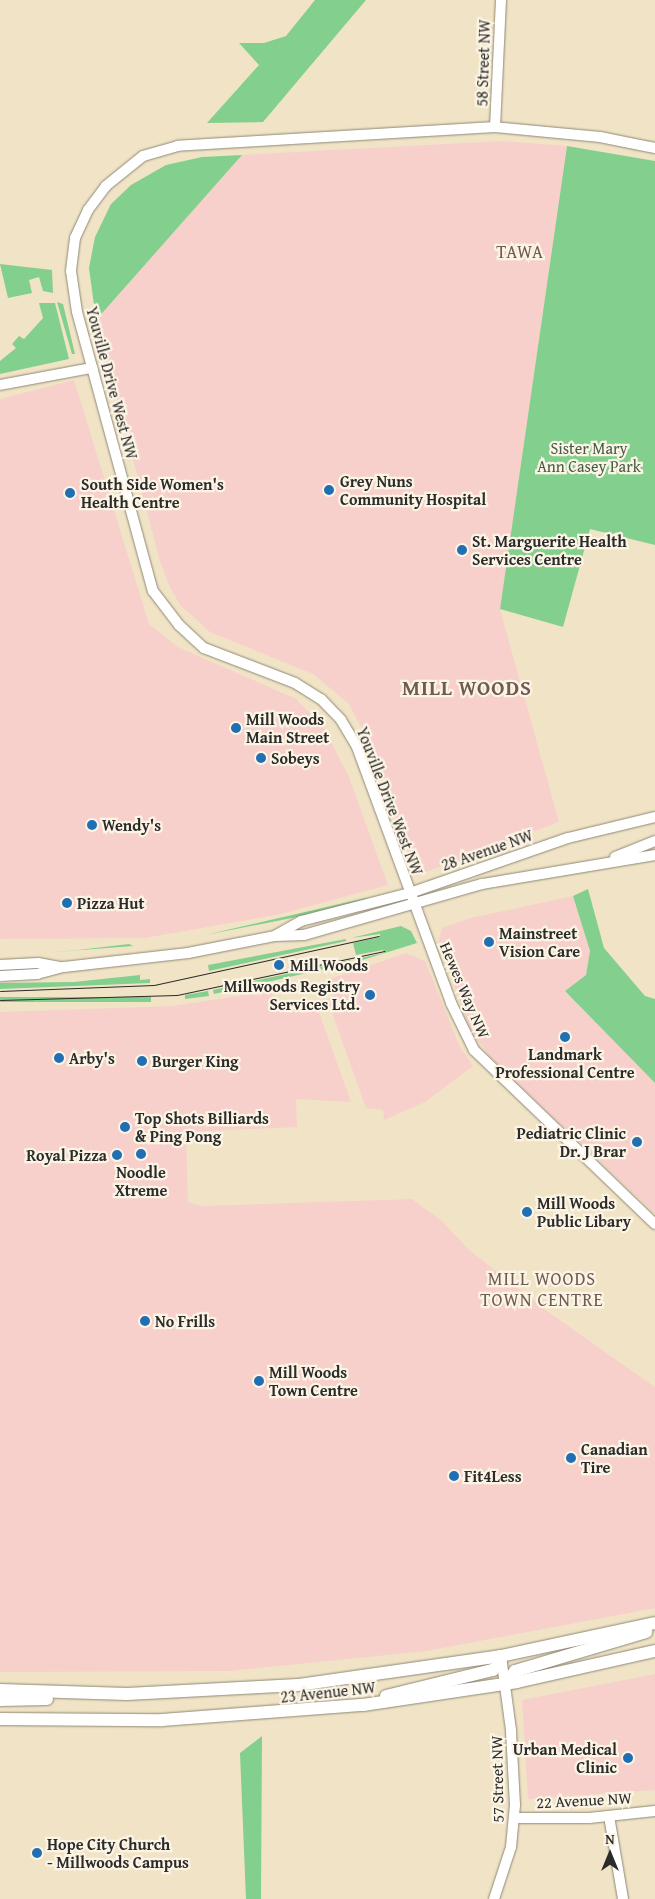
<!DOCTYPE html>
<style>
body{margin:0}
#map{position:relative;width:655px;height:1899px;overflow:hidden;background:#f1e4c6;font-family:"Gentium Book Plus",serif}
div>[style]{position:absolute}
.built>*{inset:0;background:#f7d0cb}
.green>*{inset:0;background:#83cf8d;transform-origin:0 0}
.roads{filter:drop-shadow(0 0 1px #8e8878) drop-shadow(0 0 1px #8e8878)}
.minor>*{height:10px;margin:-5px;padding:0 5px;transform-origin:5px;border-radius:5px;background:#fff}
.major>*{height:12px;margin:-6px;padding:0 6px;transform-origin:6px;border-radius:6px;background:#fff}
.tram>*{height:1px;margin:-0.5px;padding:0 0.5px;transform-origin:0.5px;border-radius:0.5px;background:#2b2b2b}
.dots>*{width:14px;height:14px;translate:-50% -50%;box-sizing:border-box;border:2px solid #fcf5e5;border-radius:50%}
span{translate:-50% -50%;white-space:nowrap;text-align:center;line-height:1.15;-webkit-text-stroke:4.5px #fcf5e5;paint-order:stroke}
.street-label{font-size:16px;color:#2b2b2b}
.park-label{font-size:16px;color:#455c48}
.poi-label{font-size:16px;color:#2b2b2b;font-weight:700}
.left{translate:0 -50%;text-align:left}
.right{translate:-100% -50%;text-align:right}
.neighbourhood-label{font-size:18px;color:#6f5b54;letter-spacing:1px}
.district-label{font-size:21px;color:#6f5b54;font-weight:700;letter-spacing:1px}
.north{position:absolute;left:585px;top:1829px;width:50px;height:50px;-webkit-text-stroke:4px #fcf5e5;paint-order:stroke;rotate:0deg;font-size:14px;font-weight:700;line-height:20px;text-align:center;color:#2b2b2b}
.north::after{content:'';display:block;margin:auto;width:18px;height:22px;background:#2b2b2b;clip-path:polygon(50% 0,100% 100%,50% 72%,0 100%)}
</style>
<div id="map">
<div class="built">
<i style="clip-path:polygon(502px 141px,567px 146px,500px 609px,559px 822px,415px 876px,374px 753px,349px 704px,313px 674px,210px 632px,180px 605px,170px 587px,160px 561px,96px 320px,242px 155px)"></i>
<i style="clip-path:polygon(74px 380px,149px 624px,178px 647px,296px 699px,324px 728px,349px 777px,388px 885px,281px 914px,145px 938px,0 939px,0 399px)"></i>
<i style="clip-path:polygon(573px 896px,590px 951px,586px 975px,565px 991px,655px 1083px,655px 1214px,491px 1058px,471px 1031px,438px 943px,442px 928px,470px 918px)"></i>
<i style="clip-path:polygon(406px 953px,425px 961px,460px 1047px,473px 1066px,425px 1102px,384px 1120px,383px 1110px,366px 1108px,327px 999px,333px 996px,327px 980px)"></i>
<i style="clip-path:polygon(271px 991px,275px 1012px,318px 1009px,351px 1102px,296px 1099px,297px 1127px,186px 1132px,188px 1202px,201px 1206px,412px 1199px,442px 1221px,469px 1250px,551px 1314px,655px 1387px,655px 1608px,427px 1651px,230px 1671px,0 1672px,0 1012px,173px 1006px)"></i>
<i style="clip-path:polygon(655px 1674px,655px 1790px,528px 1799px,522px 1700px)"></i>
</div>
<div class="green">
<i style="clip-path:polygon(315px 0,366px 0,263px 122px,207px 123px,259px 65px,239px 43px,264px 43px,286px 36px)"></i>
<i style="clip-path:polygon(567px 146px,655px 161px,655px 545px,590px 529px,563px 627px,500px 609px)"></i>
<i style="clip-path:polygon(242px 155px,96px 320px,89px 268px,95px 237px,111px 204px,131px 185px,166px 165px,202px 157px)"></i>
<i style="clip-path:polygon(0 264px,52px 270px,53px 293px,43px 291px,39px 277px,29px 280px,32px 293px,8px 298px)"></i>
<i style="clip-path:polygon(57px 302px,63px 304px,75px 354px,72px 354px)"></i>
<i style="clip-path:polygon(39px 303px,55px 303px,69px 359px,0 374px,0 361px,16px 348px,12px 344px,19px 336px,24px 339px,43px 318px)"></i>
<i style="clip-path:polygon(588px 889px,604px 948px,645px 996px,655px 999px,655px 1083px,565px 991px,586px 975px,590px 951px,573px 896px)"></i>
<i style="clip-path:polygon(366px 898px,370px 899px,302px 916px,205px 935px)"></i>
<i style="clip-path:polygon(401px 926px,411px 931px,417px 943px,356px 962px,356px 959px,384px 953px,383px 950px,356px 955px,353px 943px,380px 937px,380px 934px,351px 938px)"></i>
<i style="clip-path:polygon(346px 939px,346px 941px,209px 971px,208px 965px)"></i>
<i style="clip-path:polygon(129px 944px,133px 946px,42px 953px,78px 950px)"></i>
<i style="clip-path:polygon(350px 960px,351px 963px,214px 994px,213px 990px)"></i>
<i style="clip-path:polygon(140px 975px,140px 980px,150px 979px,150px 983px,0 989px,0 983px,74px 982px)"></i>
<i style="clip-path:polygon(208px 991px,209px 996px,185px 999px,185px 995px)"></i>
<i style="left:151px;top:997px;width:5px;height:151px;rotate:90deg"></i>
<i style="clip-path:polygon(262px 1736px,261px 1899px,246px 1899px,240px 1753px)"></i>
</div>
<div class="roads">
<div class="minor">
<i style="left:495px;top:127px;width:127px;rotate:-87.3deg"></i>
<i style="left:655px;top:148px;width:56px;rotate:-168.7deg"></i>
<i style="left:600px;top:137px;width:105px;rotate:-174.6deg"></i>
<i style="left:495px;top:127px;width:318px;rotate:176.6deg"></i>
<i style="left:178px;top:146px;width:36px;rotate:164deg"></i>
<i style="left:143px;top:156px;width:48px;rotate:141deg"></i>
<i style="left:106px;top:186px;width:30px;rotate:127deg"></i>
<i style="left:88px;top:210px;width:31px;rotate:115deg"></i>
<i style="left:75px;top:238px;width:33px;rotate:97deg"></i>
<i style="left:71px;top:271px;width:41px;rotate:81.7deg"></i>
<i style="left:77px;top:312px;width:289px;rotate:74.8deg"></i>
<i style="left:153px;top:591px;width:43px;rotate:52.6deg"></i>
<i style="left:179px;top:625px;width:34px;rotate:43deg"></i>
<i style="left:204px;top:648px;width:97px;rotate:21deg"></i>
<i style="left:295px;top:683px;width:31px;rotate:32deg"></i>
<i style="left:321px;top:699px;width:29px;rotate:46deg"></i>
<i style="left:341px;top:720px;width:31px;rotate:59deg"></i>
<i style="left:357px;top:747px;width:273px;rotate:69.8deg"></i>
<i style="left:451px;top:1003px;width:52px;rotate:63.9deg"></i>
<i style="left:474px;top:1050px;width:251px;rotate:43.9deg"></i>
<i style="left:0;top:385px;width:94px;rotate:-10.5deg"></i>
<i style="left:615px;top:857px;width:43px;rotate:-21.8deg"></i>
<i style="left:276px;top:935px;width:29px;rotate:-29deg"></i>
<i style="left:301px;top:921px;width:113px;rotate:-14.4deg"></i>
<i style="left:410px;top:893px;width:167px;rotate:-19.2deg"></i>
<i style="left:568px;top:838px;width:89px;rotate:-13.6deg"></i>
<i style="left:0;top:965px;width:38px;rotate:-3deg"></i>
<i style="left:38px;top:963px;width:22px;rotate:10deg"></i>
<i style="left:0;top:976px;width:37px;rotate:-3deg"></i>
<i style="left:37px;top:974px;width:28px;rotate:-15deg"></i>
<i style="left:64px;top:967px;width:125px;rotate:-6.4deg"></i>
<i style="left:188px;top:953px;width:89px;rotate:-11.1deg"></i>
<i style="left:275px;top:936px;width:29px;rotate:-2deg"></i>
<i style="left:304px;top:935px;width:185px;rotate:-16deg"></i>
<i style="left:482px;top:884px;width:175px;rotate:-9.5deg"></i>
<i style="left:609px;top:1816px;width:84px;rotate:80.4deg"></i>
<i style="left:514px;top:1818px;width:75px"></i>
<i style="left:589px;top:1818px;width:66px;rotate:-6.1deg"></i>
<i style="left:494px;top:1899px;width:55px;rotate:-71.9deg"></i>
<i style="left:511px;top:1847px;width:42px;rotate:-84.6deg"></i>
<i style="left:515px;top:1805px;width:75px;rotate:-93.1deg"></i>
<i style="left:511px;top:1730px;width:75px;rotate:-97.7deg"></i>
</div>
<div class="major">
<i style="left:506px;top:1684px;width:16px;rotate:-55deg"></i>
<i style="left:515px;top:1671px;width:137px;rotate:-16.6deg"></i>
<i style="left:0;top:1690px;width:127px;rotate:1.8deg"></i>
<i style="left:127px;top:1694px;width:171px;rotate:-3deg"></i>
<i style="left:298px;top:1685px;width:205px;rotate:-8.1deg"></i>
<i style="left:501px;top:1656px;width:157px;rotate:-12.1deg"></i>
<i style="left:386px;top:1696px;width:110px;rotate:-13.7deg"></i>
<i style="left:493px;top:1670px;width:9px;rotate:-41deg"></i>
<i style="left:500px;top:1664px;width:8px;rotate:-83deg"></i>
<i style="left:0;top:1700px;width:47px;rotate:-1.2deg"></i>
<i style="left:0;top:1719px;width:162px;rotate:0.4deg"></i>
<i style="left:162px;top:1720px;width:202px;rotate:-4.3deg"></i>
<i style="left:363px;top:1705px;width:156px;rotate:-8.5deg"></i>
<i style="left:517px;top:1682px;width:141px;rotate:-12.7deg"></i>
</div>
</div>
<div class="tram">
<i style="left:0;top:991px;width:154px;rotate:-2.2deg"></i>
<i style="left:154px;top:985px;width:230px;rotate:-12.3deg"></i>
<i style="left:0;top:1000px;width:177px;rotate:-1.6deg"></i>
<i style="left:177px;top:995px;width:212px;rotate:-12deg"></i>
</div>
<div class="dots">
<i style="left:329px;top:490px;background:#1f6fb2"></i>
<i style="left:70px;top:493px;background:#1f6fb2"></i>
<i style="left:462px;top:550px;background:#1f6fb2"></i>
<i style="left:236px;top:728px;background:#1f6fb2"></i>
<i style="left:261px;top:758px;background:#1f6fb2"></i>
<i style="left:92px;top:825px;background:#1f6fb2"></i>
<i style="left:67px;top:903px;background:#1f6fb2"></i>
<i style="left:489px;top:942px;background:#1f6fb2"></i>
<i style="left:279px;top:965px;background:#1f6fb2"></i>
<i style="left:370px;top:995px;background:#1f6fb2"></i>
<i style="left:565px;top:1037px;background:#1f6fb2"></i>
<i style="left:59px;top:1058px;background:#1f6fb2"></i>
<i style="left:142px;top:1061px;background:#1f6fb2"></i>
<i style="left:125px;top:1127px;background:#1f6fb2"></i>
<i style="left:637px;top:1142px;background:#1f6fb2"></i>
<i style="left:141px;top:1154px;background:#1f6fb2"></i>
<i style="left:117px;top:1155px;background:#1f6fb2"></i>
<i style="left:527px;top:1212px;background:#1f6fb2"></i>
<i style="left:145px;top:1321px;background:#1f6fb2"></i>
<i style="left:259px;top:1381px;background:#1f6fb2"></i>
<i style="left:571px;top:1458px;background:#1f6fb2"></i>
<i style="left:454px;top:1476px;background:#1f6fb2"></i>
<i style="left:628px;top:1758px;background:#1f6fb2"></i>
<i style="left:37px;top:1853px;background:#1f6fb2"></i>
</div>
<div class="street-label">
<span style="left:483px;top:63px;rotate:-88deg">58 Street NW</span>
<span style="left:112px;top:383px;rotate:75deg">Youville Drive West NW</span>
<span style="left:390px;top:801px;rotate:69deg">Youville Drive West NW</span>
<span style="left:487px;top:850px;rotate:-19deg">28 Avenue NW</span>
<span style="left:465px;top:990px;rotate:67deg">Hewes Way NW</span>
<span style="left:328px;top:1692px;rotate:-6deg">23 Avenue NW</span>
<span style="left:497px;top:1779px;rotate:-91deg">57 Street NW</span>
<span style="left:584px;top:1800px;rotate:-3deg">22 Avenue NW</span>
</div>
<div class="park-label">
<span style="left:589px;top:457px">Sister Mary<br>Ann Casey Park</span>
</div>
<div class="poi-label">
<span class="left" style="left:340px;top:490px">Grey Nuns<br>Community Hospital</span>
<span class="left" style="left:81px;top:493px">South Side Women's<br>Health Centre</span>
<span class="left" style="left:472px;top:550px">St. Marguerite Health<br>Services Centre</span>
<span class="left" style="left:246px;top:728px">Mill Woods<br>Main Street</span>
<span class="left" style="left:271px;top:758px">Sobeys</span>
<span class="left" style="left:102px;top:825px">Wendy's</span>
<span class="left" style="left:77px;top:903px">Pizza Hut</span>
<span class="left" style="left:499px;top:942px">Mainstreet<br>Vision Care</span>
<span class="left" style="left:290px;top:965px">Mill Woods</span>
<span class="right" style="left:360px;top:995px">Millwoods Registry<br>Services Ltd.</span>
<span style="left:565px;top:1063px">Landmark<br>Professional Centre</span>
<span class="left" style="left:69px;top:1058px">Arby's</span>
<span class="left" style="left:152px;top:1061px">Burger King</span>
<span class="left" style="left:135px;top:1127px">Top Shots Billiards<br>&amp; Ping Pong</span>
<span class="right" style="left:626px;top:1142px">Pediatric Clinic<br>Dr. J Brar</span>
<span class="right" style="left:107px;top:1155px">Royal Pizza</span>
<span style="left:141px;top:1181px">Noodle<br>Xtreme</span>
<span class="left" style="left:537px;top:1212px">Mill Woods<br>Public Libary</span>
<span class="left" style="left:155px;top:1321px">No Frills</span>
<span class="left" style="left:269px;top:1381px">Mill Woods<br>Town Centre</span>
<span class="left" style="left:581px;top:1458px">Canadian<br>Tire</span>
<span class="left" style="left:464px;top:1476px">Fit4Less</span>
<span class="right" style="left:617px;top:1758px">Urban Medical<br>Clinic</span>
<span class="left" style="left:47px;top:1853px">Hope City Church<br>- Millwoods Campus</span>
</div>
<div class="neighbourhood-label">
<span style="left:520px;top:252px">TAWA</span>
<span style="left:542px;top:1290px">MILL WOODS<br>TOWN CENTRE</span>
</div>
<div class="district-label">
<span style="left:467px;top:688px">MILL WOODS</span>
</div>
<div class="north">N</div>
</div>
